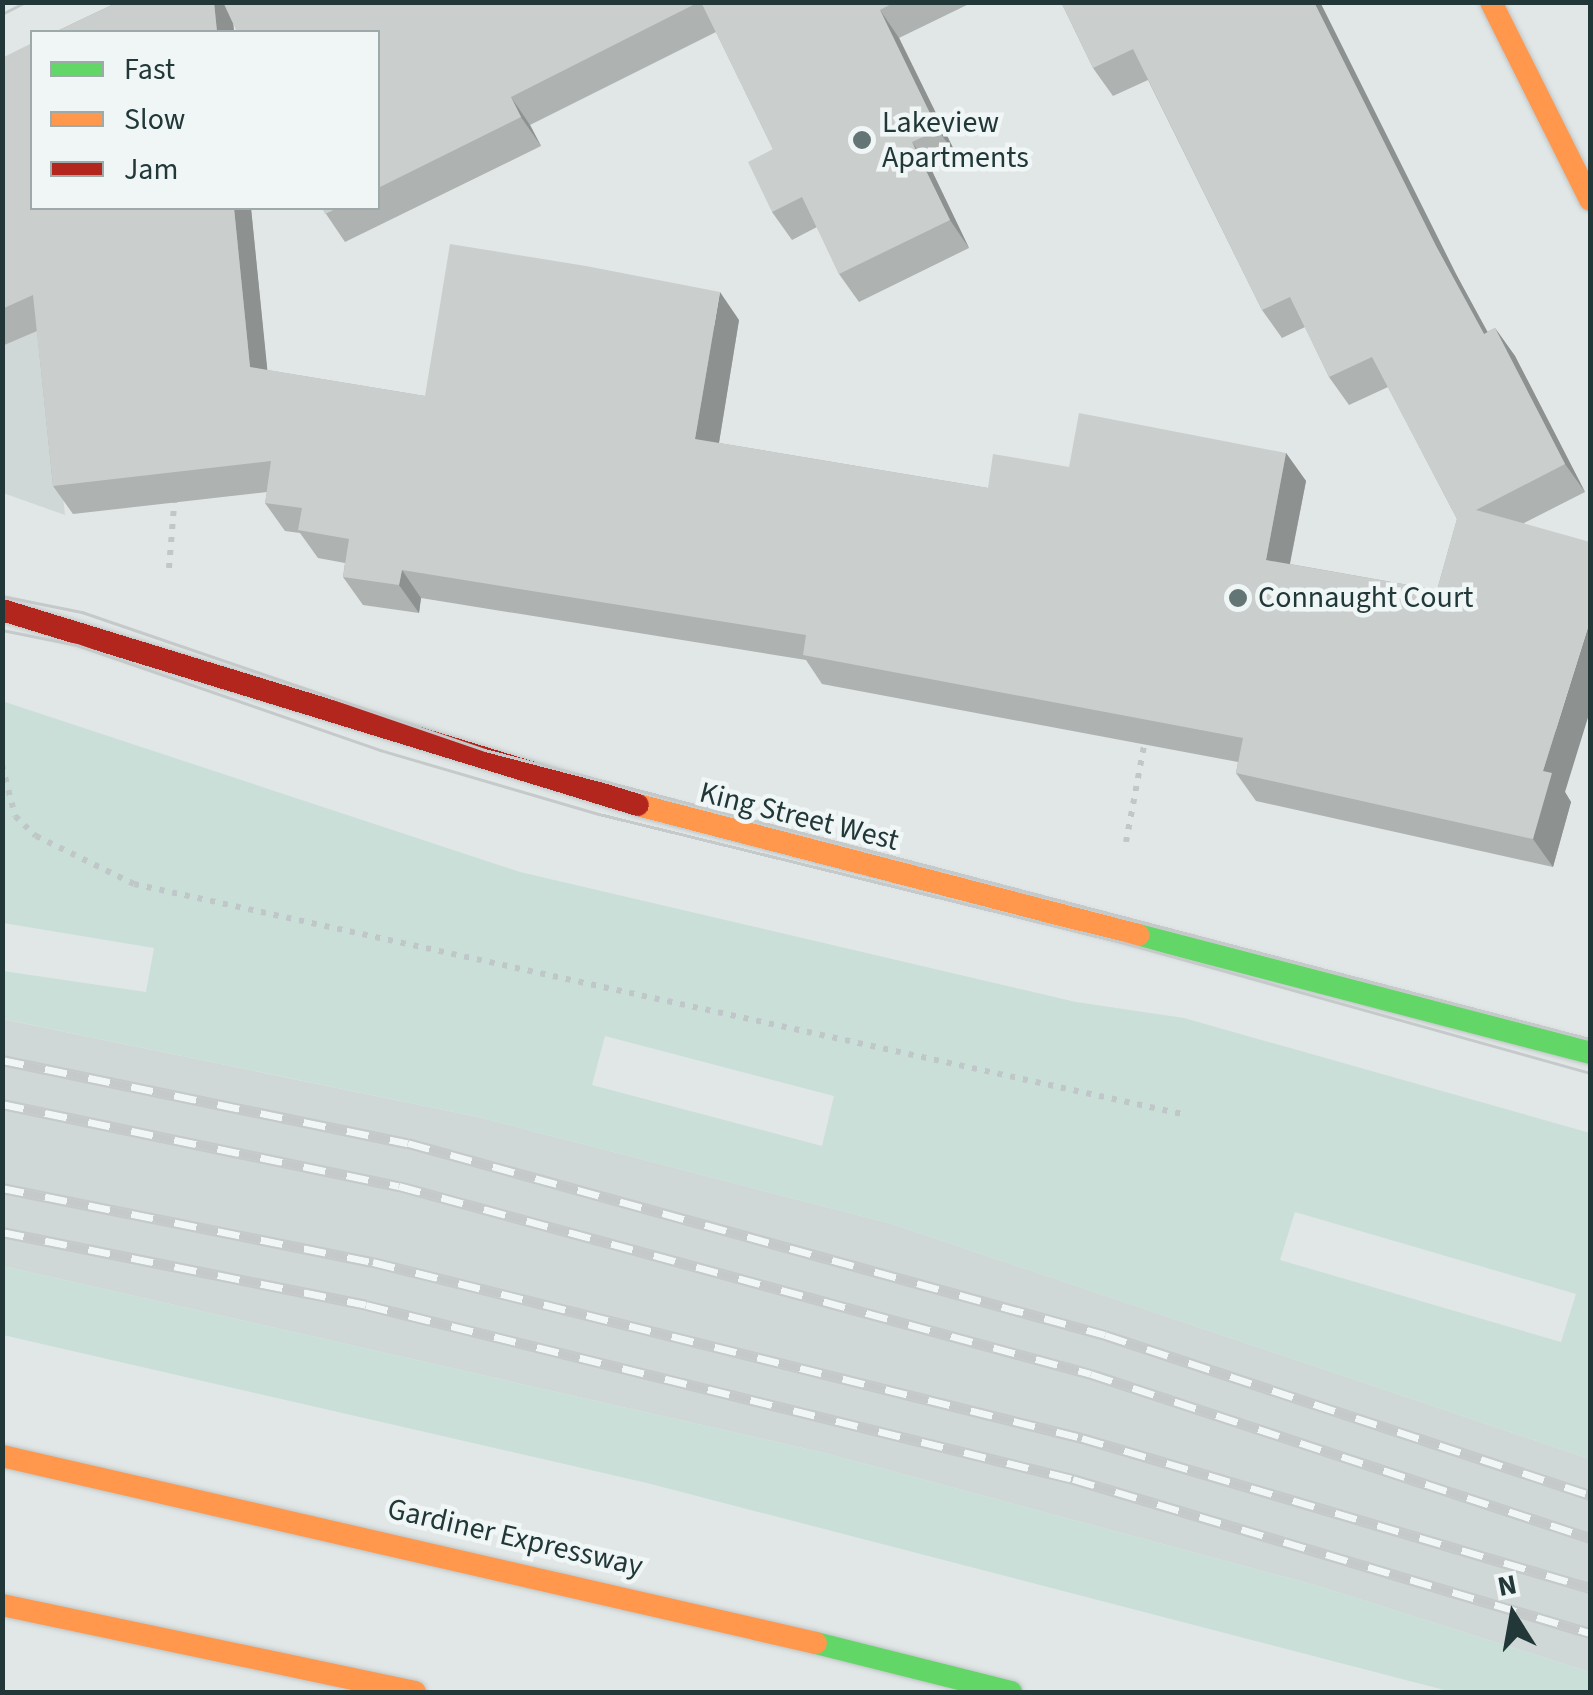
<!DOCTYPE html>
<style>
body{margin:0}
#map{position:relative;width:1593px;height:1695px;overflow:hidden;background:#e1e7e6;font-family:"Source Sans 3",sans-serif}
div>[style]{position:absolute}
.built>*{inset:0;background:#cfd8d7}
.green>*{inset:0;background:#cadfd7}
.path>*{height:6px;margin-top:-3px;transform-origin:0;background:repeating-linear-gradient(90deg,#bfc7c8 0 5px,transparent 0 13px)}
.roads{filter:drop-shadow(0 0 2px #bec4c4) drop-shadow(0 0 2px #bec4c4)}
.fast>*{height:22px;margin:-11px;padding:0 11px;transform-origin:11px;border-radius:11px;background:#63d668}
.slow>*{height:22px;margin:-11px;padding:0 11px;transform-origin:11px;border-radius:11px;background:#ff974d}
.jam>*{height:22px;margin:-11px;padding:0 11px;transform-origin:11px;border-radius:11px;background:#b3261e}
.tram>*{height:2.5px;margin:-1.25px;padding:0 1.25px;transform-origin:1.25px;border-radius:1.25px;background:#c5c9c9}
.rail>*{height:11px;margin-top:-5.5px;transform-origin:0;background:repeating-linear-gradient(90deg,#eff6f5 0 22px,#c5c9c9 0 44px);box-sizing:border-box;border-block:2px solid #c5c9c9}
.wall>*{inset:0;background:#aeb2b1}
.shaded-wall>*{inset:0;background:#8d9190}
.building>*{inset:0;background:#cacfce}
.dots>*{width:28px;height:28px;translate:-50% -50%;box-sizing:border-box;border:5px solid #eff6f5;border-radius:50%}
span{translate:-50% -50%;white-space:nowrap;text-align:center;line-height:1.15;-webkit-text-stroke:9px #eff6f5;paint-order:stroke}
.poi-label{font-size:30px;color:#213738}
.left{translate:0 -50%;text-align:left}
.street-label{font-size:30px;color:#213738}
.frame{position:absolute;inset:0;border:5px solid #213738;pointer-events:none}
.legend{position:absolute;left:30px;top:30px;width:350px;height:180px;box-sizing:border-box;background:#eff6f5;border:2px solid #9daaa9;margin:0;padding:12px 18px;list-style:none;font-size:30px;color:#213738}
.legend li{display:flex;align-items:center;gap:20px;height:50px}
.legend b{width:50px;border:2px solid #9daaa9}
.north{position:absolute;left:1463px;top:1565px;width:100px;height:100px;-webkit-text-stroke:8px #eff6f5;paint-order:stroke;rotate:349deg;font-size:28px;font-weight:700;line-height:40px;text-align:center;color:#213738}
.north::after{content:'';display:block;margin:auto;width:35px;height:45px;background:#213738;clip-path:polygon(50% 0,100% 100%,50% 72%,0 100%)}
</style>
<div id="map">
<div class="built">
<i style="clip-path:polygon(2px 95px,32px 208px,65px 515px,3px 493px)"></i>
<i style="clip-path:polygon(2px 1019px,478px 1117px,892px 1224px,1590px 1459px,1590px 1672px,1315px 1585px,825px 1453px,3px 1266px)"></i>
</div>
<div class="green">
<i style="clip-path:polygon(evenodd,2px 701px,520px 872px,1076px 1002px,1184px 1018px,1590px 1133px,1590px 1459px,892px 1224px,478px 1117px,3px 1019px,3px 971px,146px 992px,154px 948px,3px 923px,2px 701px,605px 1036px,834px 1096px,822px 1146px,592px 1085px,605px 1036px,2px 701px,1295px 1212px,1576px 1294px,1561px 1342px,1280px 1260px,1295px 1212px)"></i>
<i style="clip-path:polygon(3px 1266px,825px 1453px,1315px 1585px,1590px 1672px,1590px 1692px,1452px 1692px,647px 1483px,3px 1335px)"></i>
</div>
<div class="path">
<i style="left:169px;top:568px;width:74px;rotate:-85.4deg"></i>
<i style="left:2px;top:765px;width:53px;rotate:75.7deg"></i>
<i style="left:15px;top:816px;width:29px;rotate:44deg"></i>
<i style="left:36px;top:836px;width:109px;rotate:26.1deg"></i>
<i style="left:134px;top:884px;width:1073px;rotate:12.38deg"></i>
<i style="left:1126px;top:842px;width:104px;rotate:-79.4deg"></i>
</div>
<div class="roads">
<div class="fast">
<i style="left:1138px;top:935px;width:467px;rotate:14.6deg"></i>
<i style="left:816px;top:1643px;width:201px;rotate:14.1deg"></i>
</div>
<div class="slow">
<i style="left:1491px;top:2px;width:221px;rotate:63.4deg"></i>
<i style="left:638px;top:805px;width:517px;rotate:14.57deg"></i>
<i style="left:2px;top:1456px;width:835px;rotate:12.94deg"></i>
<i style="left:2px;top:1605px;width:422px;rotate:11.9deg"></i>
</div>
<div class="jam">
<i style="left:2px;top:610px;width:665px;rotate:17.05deg"></i>
</div>
</div>
<div class="tram">
<i style="left:2px;top:14px;width:27px;rotate:-27deg"></i>
<i style="left:2px;top:596px;width:82px;rotate:11.3deg"></i>
<i style="left:82px;top:612px;width:426px;rotate:18.9deg"></i>
<i style="left:485px;top:750px;width:1142px;rotate:14.66deg"></i>
<i style="left:2px;top:630px;width:76px;rotate:11.3deg"></i>
<i style="left:77px;top:645px;width:321px;rotate:19.1deg"></i>
<i style="left:380px;top:750px;width:228px;rotate:16.3deg"></i>
<i style="left:599px;top:814px;width:537px;rotate:13.78deg"></i>
<i style="left:1121px;top:942px;width:487px;rotate:15.6deg"></i>
</div>
<div class="rail">
<i style="left:2px;top:1060px;width:414px;rotate:11.6deg"></i>
<i style="left:408px;top:1143px;width:723px;rotate:15.4deg"></i>
<i style="left:1105px;top:1335px;width:511px;rotate:18.26deg"></i>
<i style="left:2px;top:1104px;width:405px;rotate:11.7deg"></i>
<i style="left:399px;top:1186px;width:717px;rotate:15.2deg"></i>
<i style="left:1091px;top:1374px;width:525px;rotate:18.19deg"></i>
<i style="left:2px;top:1188px;width:378px;rotate:11.3deg"></i>
<i style="left:373px;top:1262px;width:731px;rotate:13.94deg"></i>
<i style="left:1082px;top:1438px;width:530px;rotate:16.45deg"></i>
<i style="left:2px;top:1232px;width:371px;rotate:11.3deg"></i>
<i style="left:366px;top:1305px;width:728px;rotate:13.83deg"></i>
<i style="left:1073px;top:1479px;width:539px;rotate:16.59deg"></i>
</div>
<div class="wall">
<i style="clip-path:polygon(118px 2px,973px 2px,899px 38px,958px 158px,932px 171px,969px 248px,859px 302px,839px 274px,817px 227px,792px 240px,772px 212px,773px 149px,716px 32px,530px 125px,541px 146px,345px 242px,322px 208px,378px 208px,378px 32px,233px 24px,234px 32px,55px 32px)"></i>
<i style="clip-path:polygon(1061px 2px,1320px 2px,1456px 274px,1487px 332px,1495px 328px,1515px 356px,1585px 492px,1524px 523px,1565px 792px,1571px 802px,1553px 867px,1256px 801px,1236px 773px,1238px 762px,822px 684px,806px 660px,421px 598px,419px 613px,363px 605px,343px 577px,345px 563px,318px 558px,300px 533px,285px 531px,265px 503px,267px 492px,73px 514px,53px 486px,37px 331px,2px 346px,2px 58px,32px 208px,251px 208px,267px 370px,425px 396px,739px 320px,719px 443px,988px 488px,1069px 467px,1286px 453px,1306px 481px,1290px 564px,1437px 590px,1457px 519px,1388px 387px,1349px 405px,1329px 377px,1305px 327px,1282px 338px,1262px 310px,1148px 80px,1113px 96px,1093px 68px)"></i>
</div>
<div class="shaded-wall">
<i style="clip-path:polygon(214px 2px,228px 2px,232px 8px,234px 32px,217px 32px)"></i>
<i style="clip-path:polygon(1314px 2px,1320px 2px,1456px 274px,1504px 362px,1484px 334px,1436px 246px)"></i>
<i style="clip-path:polygon(880px 10px,899px 38px,958px 158px,938px 130px)"></i>
<i style="clip-path:polygon(511px 97px,530px 125px,541px 146px,521px 117px)"></i>
<i style="clip-path:polygon(912px 142px,932px 171px,969px 248px,950px 220px)"></i>
<i style="clip-path:polygon(234px 208px,251px 208px,270px 396px,250px 367px)"></i>
<i style="clip-path:polygon(720px 292px,739px 320px,715px 467px,695px 439px)"></i>
<i style="clip-path:polygon(1495px 328px,1515px 356px,1585px 492px,1565px 464px)"></i>
<i style="clip-path:polygon(1286px 453px,1306px 481px,1285px 588px,1266px 560px)"></i>
<i style="clip-path:polygon(402px 570px,421px 598px,419px 613px,399px 585px)"></i>
<i style="clip-path:polygon(1590px 621px,1590px 711px,1565px 792px,1571px 802px,1553px 867px,1533px 839px,1543px 771px)"></i>
</div>
<div class="building">
<i style="clip-path:polygon(118px 2px,214px 2px,217px 32px,55px 32px)"></i>
<i style="clip-path:polygon(223px 2px,699px 2px,511px 97px,521px 117px,378px 188px,378px 32px,237px 32px)"></i>
<i style="clip-path:polygon(701px 2px,895px 2px,880px 10px,938px 130px,912px 142px,950px 220px,839px 274px,802px 197px,772px 212px,748px 162px,773px 149px)"></i>
<i style="clip-path:polygon(1061px 2px,1314px 2px,1436px 246px,1484px 334px,1495px 328px,1565px 464px,1476px 510px,1590px 542px,1590px 621px,1543px 771px,1552px 773px,1533px 839px,1236px 773px,1243px 738px,803px 655px,806px 635px,402px 570px,399px 585px,343px 577px,349px 539px,298px 530px,302px 508px,265px 503px,271px 461px,53px 486px,33px 295px,2px 309px,2px 58px,32px 43px,32px 208px,234px 208px,250px 367px,425px 396px,450px 244px,586px 266px,720px 292px,695px 439px,988px 488px,993px 454px,1069px 467px,1079px 413px,1286px 453px,1266px 560px,1437px 590px,1457px 519px,1372px 357px,1329px 377px,1290px 297px,1262px 310px,1133px 49px,1093px 68px)"></i>
<i style="clip-path:polygon(322px 208px,338px 208px,325px 214px)"></i>
</div>
<div class="dots">
<i style="left:862px;top:140px;background:#647575"></i>
<i style="left:1238px;top:598px;background:#647575"></i>
</div>
<div class="poi-label">
<span class="left" style="left:882px;top:140px">Lakeview<br>Apartments</span>
<span class="left" style="left:1258px;top:598px">Connaught Court</span>
</div>
<div class="street-label">
<span style="left:799px;top:817px;rotate:14deg">King Street West</span>
<span style="left:515px;top:1538px;rotate:13deg">Gardiner Expressway</span>
</div>
<div class="frame"></div>
<ul class="legend">
<li><b style="height:12px;background:#63d668"></b>Fast</li>
<li><b style="height:12px;background:#ff974d"></b>Slow</li>
<li><b style="height:12px;background:#b3261e"></b>Jam</li>
</ul>
<div class="north">N</div>
</div>
